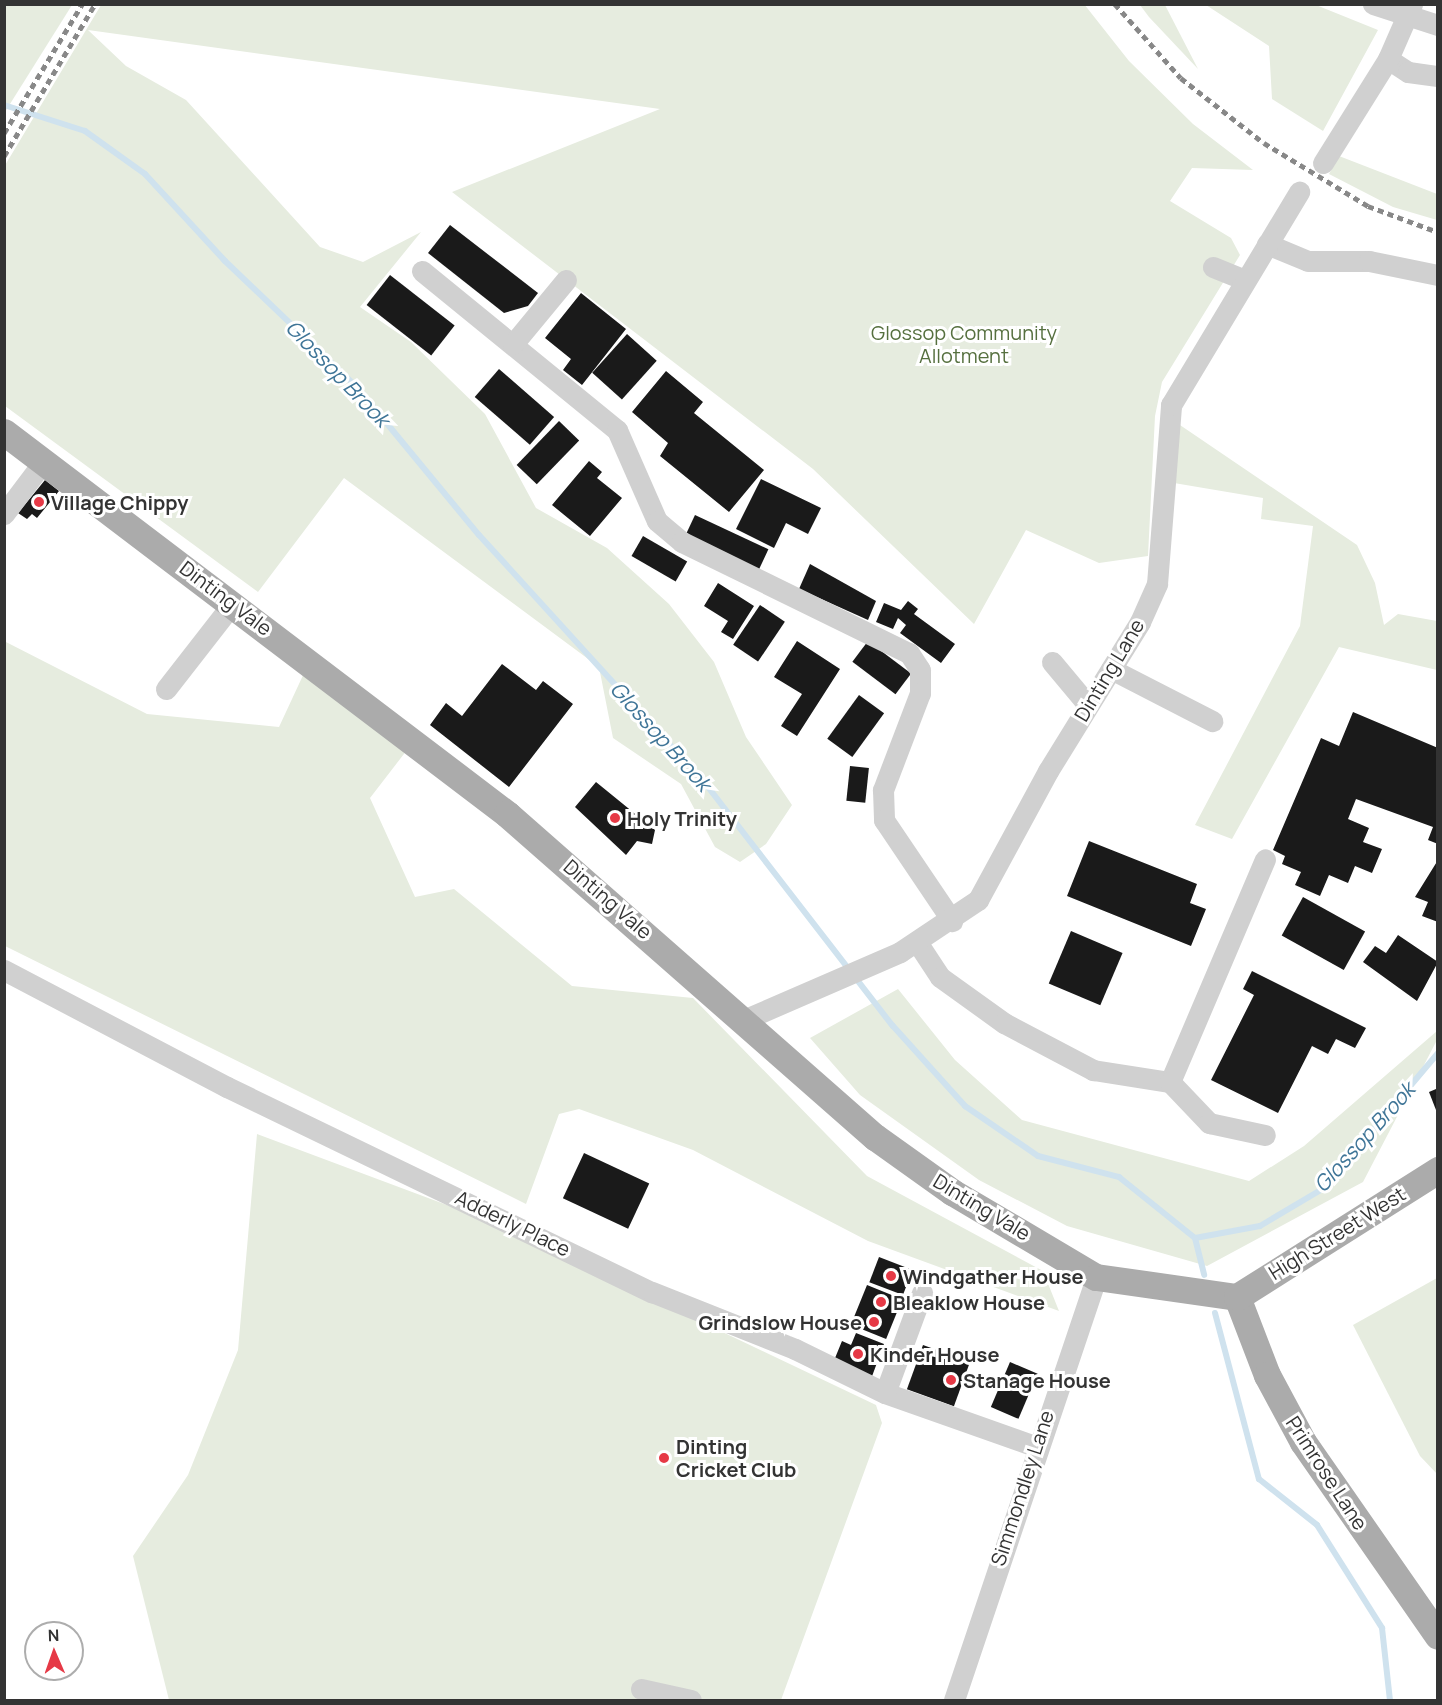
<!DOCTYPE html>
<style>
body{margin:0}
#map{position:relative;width:1442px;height:1705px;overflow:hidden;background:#fff;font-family:Manrope,sans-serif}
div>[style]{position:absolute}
.green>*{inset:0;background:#e6ecdf}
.stream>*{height:6px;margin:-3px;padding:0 3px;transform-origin:3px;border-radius:3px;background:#cfe2ee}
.building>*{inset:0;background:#1a1a1a;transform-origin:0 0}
.minor>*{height:21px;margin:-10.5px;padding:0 10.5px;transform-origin:10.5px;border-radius:10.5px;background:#d0d0d0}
.major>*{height:27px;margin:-13.5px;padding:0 13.5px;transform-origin:13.5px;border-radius:13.5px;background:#ababab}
.rail>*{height:4.5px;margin-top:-2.25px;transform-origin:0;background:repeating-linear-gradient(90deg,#888 0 6px,transparent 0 10.5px)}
.dots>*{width:16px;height:16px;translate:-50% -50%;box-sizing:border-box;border:3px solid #fff;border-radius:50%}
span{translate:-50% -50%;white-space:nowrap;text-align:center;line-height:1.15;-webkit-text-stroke:6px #fff;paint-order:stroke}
.park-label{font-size:20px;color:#56703f}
.poi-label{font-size:20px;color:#333;font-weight:700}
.left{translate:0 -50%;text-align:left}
.right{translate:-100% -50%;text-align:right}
.street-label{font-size:20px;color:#333}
.water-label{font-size:21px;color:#3f7597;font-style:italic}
.frame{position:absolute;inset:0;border:6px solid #333;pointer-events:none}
.north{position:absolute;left:24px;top:1621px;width:60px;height:60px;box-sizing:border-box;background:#fff;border:2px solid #adadad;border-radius:50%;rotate:358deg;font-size:16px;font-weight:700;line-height:24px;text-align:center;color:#333}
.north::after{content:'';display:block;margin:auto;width:21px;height:27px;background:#e63946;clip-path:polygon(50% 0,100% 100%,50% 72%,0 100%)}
</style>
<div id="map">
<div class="green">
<i style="clip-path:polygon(1084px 4px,1129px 61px,1193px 124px,1253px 170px,1192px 168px,1170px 201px,1231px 238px,1240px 255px,1162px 382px,1155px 416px,1148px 556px,1099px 563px,1026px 530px,974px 624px,813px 469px,452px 192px,660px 109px,88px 30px,126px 66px,186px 100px,320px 247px,363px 262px,421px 232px,360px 307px,411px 342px,485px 414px,536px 508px,607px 548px,669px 604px,714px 662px,746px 737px,792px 805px,766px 844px,740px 862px,715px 847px,681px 784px,613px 738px,599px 667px,344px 478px,258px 592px,5px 406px,4px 167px,101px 5px)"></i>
<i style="clip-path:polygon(4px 5px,72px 5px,5px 112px,4px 112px)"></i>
<i style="clip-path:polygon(1140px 5px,1165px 5px,1198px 69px,1149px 17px)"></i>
<i style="clip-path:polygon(1206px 5px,1316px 5px,1378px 30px,1323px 131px,1272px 99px,1269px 46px)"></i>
<i style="clip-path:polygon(1339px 156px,1437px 194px,1437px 220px,1393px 207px,1329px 174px)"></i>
<i style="clip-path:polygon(1177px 423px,1357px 545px,1375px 583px,1384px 625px,1398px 614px,1437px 621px,1437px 670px,1339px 647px,1232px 839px,1195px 825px,1300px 626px,1313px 526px,1261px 519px,1263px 498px,1174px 483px)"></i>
<i style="clip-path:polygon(4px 641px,147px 714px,279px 727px,305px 671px,407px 750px,370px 798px,415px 897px,454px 889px,572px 986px,693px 998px,867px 1176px,1043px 1271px,1059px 1311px,868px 1241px,693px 1150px,579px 1109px,559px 1114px,526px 1204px,5px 946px)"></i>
<i style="clip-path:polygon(898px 989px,955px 1060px,1022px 1120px,1249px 1181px,1304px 1146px,1437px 1031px,1437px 1040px,1363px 1182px,1207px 1266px,1067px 1226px,979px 1180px,860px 1095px,810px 1038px)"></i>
<i style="clip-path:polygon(257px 1134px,487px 1220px,876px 1405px,882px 1423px,781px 1700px,169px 1700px,133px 1556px,188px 1475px,238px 1350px)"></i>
<i style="clip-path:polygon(1437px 1278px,1437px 1474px,1420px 1456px,1353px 1325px)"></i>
</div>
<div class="stream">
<i style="left:4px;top:105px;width:85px;rotate:17.8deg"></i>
<i style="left:85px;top:131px;width:74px;rotate:35.6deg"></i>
<i style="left:145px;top:174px;width:118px;rotate:47.4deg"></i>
<i style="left:225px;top:261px;width:181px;rotate:43.7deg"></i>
<i style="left:356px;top:386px;width:193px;rotate:50.5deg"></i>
<i style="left:479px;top:535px;width:341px;rotate:47.7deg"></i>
<i style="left:708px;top:787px;width:302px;rotate:52.3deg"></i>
<i style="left:893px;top:1026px;width:108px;rotate:48deg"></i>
<i style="left:965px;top:1106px;width:88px;rotate:34.4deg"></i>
<i style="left:1038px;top:1156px;width:84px;rotate:14.5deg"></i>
<i style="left:1119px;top:1177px;width:97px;rotate:38.8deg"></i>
<i style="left:1195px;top:1238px;width:66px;rotate:-10.5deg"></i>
<i style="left:1260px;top:1226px;width:74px;rotate:-30.7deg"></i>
<i style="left:1324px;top:1188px;width:177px;rotate:-49.8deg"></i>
<i style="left:1195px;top:1238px;width:38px;rotate:76deg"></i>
<i style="left:1215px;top:1313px;width:172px;rotate:75.2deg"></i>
<i style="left:1259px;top:1479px;width:74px;rotate:38.4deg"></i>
<i style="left:1317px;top:1525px;width:122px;rotate:57.7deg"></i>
<i style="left:1382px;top:1628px;width:72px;rotate:83.7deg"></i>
</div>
<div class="building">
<i style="clip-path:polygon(450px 225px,538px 293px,528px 306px,504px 313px,428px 253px)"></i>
<i style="left:390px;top:275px;width:82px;height:38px;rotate:38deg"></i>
<i style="clip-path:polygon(581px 293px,626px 329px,582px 385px,563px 370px,571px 359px,545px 338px)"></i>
<i style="left:627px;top:334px;width:40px;height:52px;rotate:42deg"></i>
<i style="left:499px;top:369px;width:73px;height:37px;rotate:41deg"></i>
<i style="clip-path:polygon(666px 371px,703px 402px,694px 413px,764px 470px,729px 512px,660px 456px,668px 443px,632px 412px)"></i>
<i style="left:559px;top:421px;width:28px;height:61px;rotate:44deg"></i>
<i style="clip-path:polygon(589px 461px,602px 472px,597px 478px,622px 498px,590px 536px,552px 505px)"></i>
<i style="clip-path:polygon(761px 479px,821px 508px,808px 534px,786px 523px,774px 548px,736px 529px)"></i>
<i style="clip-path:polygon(45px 480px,59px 491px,37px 518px,32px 514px,27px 519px,18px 513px)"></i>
<i style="left:695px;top:515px;width:81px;height:23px;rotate:25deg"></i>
<i style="left:643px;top:536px;width:51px;height:23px;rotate:30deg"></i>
<i style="clip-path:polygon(810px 564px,876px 601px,868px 620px,799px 589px)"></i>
<i style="clip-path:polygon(718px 583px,754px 606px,733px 639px,721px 632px,728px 621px,704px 606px)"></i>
<i style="clip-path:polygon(908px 601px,918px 609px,914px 614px,955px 644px,941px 663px,900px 633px,906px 625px,898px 618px,893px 629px,876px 622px,884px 603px,901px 610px)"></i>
<i style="left:760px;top:605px;width:30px;height:48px;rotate:34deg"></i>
<i style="clip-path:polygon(797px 641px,840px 669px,797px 736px,781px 726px,802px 694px,774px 677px)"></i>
<i style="left:868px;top:641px;width:54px;height:26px;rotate:37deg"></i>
<i style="clip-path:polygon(502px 664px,536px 690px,543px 681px,573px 704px,509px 787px,430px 725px,446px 703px,462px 716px)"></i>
<i style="left:859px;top:695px;width:31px;height:54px;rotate:36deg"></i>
<i style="clip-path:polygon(1353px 712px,1438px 748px,1438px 844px,1428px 840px,1433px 827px,1356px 799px,1348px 819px,1369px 828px,1363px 842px,1382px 849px,1372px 873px,1355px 866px,1348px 883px,1329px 875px,1320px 896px,1295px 885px,1301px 872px,1282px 864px,1285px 856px,1273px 850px,1321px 738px,1339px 746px)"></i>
<i style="left:850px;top:766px;width:19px;height:35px;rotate:6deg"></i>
<i style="clip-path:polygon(596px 782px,655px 830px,652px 844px,637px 841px,626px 855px,575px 807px)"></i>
<i style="clip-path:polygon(1089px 841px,1197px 884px,1190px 903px,1206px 909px,1191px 946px,1067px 896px)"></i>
<i style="clip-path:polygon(1438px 860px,1438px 922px,1422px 916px,1428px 902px,1415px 897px)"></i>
<i style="left:1303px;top:897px;width:71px;height:44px;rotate:29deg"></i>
<i style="left:1071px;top:931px;width:56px;height:57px;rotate:23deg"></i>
<i style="clip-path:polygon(1398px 935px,1438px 962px,1417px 1001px,1363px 962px,1375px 946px,1386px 953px)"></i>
<i style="clip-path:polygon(1252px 971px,1366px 1028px,1355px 1048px,1336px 1039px,1328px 1054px,1312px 1046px,1278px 1113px,1211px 1080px,1254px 995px,1243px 989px)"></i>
<i style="clip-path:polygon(1436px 1089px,1438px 1109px,1436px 1110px,1429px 1092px)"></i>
<i style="left:584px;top:1153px;width:72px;height:50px;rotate:25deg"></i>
<i style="left:879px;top:1257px;width:36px;height:27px;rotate:21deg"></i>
<i style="left:867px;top:1285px;width:38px;height:43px;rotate:22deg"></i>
<i style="clip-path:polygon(856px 1333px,884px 1344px,871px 1379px,833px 1363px,842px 1341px,851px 1345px)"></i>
<i style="left:923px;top:1345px;width:50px;height:47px;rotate:20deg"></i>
<i style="left:1010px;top:1362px;width:30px;height:49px;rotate:23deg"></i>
</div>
<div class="minor">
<i style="left:1373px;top:4px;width:68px;rotate:17.9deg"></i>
<i style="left:1388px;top:59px;width:24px;rotate:33deg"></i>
<i style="left:1408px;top:72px;width:30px;rotate:8deg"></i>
<i style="left:1323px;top:163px;width:123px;rotate:-58deg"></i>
<i style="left:1388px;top:59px;width:60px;rotate:-66.4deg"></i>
<i style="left:1267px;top:244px;width:44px;rotate:22.5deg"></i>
<i style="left:1308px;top:261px;width:61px"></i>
<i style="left:1369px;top:261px;width:70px;rotate:11.5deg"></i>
<i style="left:1213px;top:267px;width:35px;rotate:22deg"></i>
<i style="left:422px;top:271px;width:252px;rotate:39.2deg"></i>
<i style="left:617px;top:430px;width:99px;rotate:66.3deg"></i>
<i style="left:657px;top:521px;width:33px;rotate:40deg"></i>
<i style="left:682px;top:542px;width:253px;rotate:26.1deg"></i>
<i style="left:909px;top:653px;width:20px;rotate:57deg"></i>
<i style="left:920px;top:670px;width:23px;rotate:90deg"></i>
<i style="left:920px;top:693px;width:104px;rotate:110.9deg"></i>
<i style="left:883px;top:790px;width:30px;rotate:88deg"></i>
<i style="left:884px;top:820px;width:122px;rotate:56deg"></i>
<i style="left:513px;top:344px;width:83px;rotate:-50.4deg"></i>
<i style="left:4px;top:514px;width:66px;rotate:-53deg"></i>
<i style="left:1052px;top:662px;width:56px;rotate:50.1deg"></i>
<i style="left:1111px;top:669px;width:114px;rotate:27.2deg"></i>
<i style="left:166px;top:689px;width:109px;rotate:-52.1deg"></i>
<i style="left:917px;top:942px;width:42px;rotate:56.7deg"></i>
<i style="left:940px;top:977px;width:79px;rotate:35.7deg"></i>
<i style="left:1004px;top:1023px;width:101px;rotate:27.8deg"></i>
<i style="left:1093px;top:1070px;width:78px;rotate:8.9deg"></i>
<i style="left:1170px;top:1082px;width:242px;rotate:-66.9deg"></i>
<i style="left:4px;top:970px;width:252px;rotate:27.7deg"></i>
<i style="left:227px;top:1087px;width:472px;rotate:25.8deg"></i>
<i style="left:652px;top:1292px;width:154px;rotate:21.7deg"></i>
<i style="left:795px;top:1349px;width:100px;rotate:26.1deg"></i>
<i style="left:885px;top:1393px;width:159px;rotate:19.5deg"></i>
<i style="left:746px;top:1019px;width:168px;rotate:-23.5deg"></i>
<i style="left:900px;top:952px;width:94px;rotate:-33.7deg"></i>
<i style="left:978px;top:900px;width:147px;rotate:-61.5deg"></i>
<i style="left:1048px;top:771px;width:175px;rotate:-58.3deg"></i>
<i style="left:1140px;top:622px;width:42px;rotate:-65.9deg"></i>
<i style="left:1157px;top:584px;width:180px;rotate:-85.5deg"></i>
<i style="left:1171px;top:405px;width:249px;rotate:-59deg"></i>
<i style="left:1170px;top:1082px;width:57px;rotate:46.4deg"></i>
<i style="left:1209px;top:1123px;width:57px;rotate:12.1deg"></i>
<i style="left:885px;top:1393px;width:107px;rotate:-69.7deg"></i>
<i style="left:641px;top:1689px;width:51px;rotate:12.4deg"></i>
<i style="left:954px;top:1700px;width:446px;rotate:-71.4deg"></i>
</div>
<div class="major">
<i style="left:4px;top:432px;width:632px;rotate:37.21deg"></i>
<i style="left:507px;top:814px;width:490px;rotate:41.3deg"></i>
<i style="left:875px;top:1137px;width:95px;rotate:35.5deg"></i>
<i style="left:952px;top:1192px;width:167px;rotate:30.6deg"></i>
<i style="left:1096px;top:1277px;width:142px;rotate:8.1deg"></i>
<i style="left:1237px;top:1297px;width:84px;rotate:69deg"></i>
<i style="left:1267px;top:1375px;width:76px;rotate:61.8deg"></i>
<i style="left:1303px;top:1442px;width:236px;rotate:55.2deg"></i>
<i style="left:1237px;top:1297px;width:238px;rotate:-32.3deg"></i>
</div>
<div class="rail">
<i style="left:1115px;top:4px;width:99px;rotate:48.3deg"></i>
<i style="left:1181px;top:78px;width:105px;rotate:38.1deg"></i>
<i style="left:1264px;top:143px;width:122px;rotate:31.2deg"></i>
<i style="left:1368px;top:206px;width:75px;rotate:20.4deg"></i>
<i style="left:4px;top:133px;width:151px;rotate:-58.8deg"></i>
<i style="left:4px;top:156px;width:177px;rotate:-59.1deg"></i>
</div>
<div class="dots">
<i style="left:39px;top:502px;background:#e63946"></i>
<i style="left:615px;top:818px;background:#e63946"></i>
<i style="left:891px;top:1276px;background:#e63946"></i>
<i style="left:881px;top:1302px;background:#e63946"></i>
<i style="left:874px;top:1322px;background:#e63946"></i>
<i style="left:858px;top:1354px;background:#e63946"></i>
<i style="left:951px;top:1380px;background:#e63946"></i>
<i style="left:664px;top:1458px;background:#e63946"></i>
</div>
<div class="park-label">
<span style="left:964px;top:344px">Glossop Community<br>Allotment</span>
</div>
<div class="poi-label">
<span class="left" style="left:51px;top:502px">Village Chippy</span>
<span class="left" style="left:627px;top:818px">Holy Trinity</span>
<span class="left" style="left:903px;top:1276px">Windgather House</span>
<span class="left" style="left:893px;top:1302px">Bleaklow House</span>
<span class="right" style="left:862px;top:1322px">Grindslow House</span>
<span class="left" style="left:870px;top:1354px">Kinder House</span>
<span class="left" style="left:963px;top:1380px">Stanage House</span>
<span class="left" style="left:676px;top:1458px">Dinting<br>Cricket Club</span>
</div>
<div class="street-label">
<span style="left:226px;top:598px;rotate:37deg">Dinting Vale</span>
<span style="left:1109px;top:670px;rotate:-59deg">Dinting Lane</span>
<span style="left:608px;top:899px;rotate:41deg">Dinting Vale</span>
<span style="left:982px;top:1207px;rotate:31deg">Dinting Vale</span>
<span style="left:513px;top:1223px;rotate:26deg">Adderly Place</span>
<span style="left:1337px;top:1233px;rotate:-32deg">High Street West</span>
<span style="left:1327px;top:1473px;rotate:57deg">Primrose Lane</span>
<span style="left:1022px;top:1488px;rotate:-72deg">Simmondley Lane</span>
</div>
<div class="water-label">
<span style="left:338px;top:373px;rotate:46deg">Glossop Brook</span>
<span style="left:661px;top:736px;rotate:48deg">Glossop Brook</span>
<span style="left:1364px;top:1137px;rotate:-48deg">Glossop Brook</span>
</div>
<div class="frame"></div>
<div class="north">N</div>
</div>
